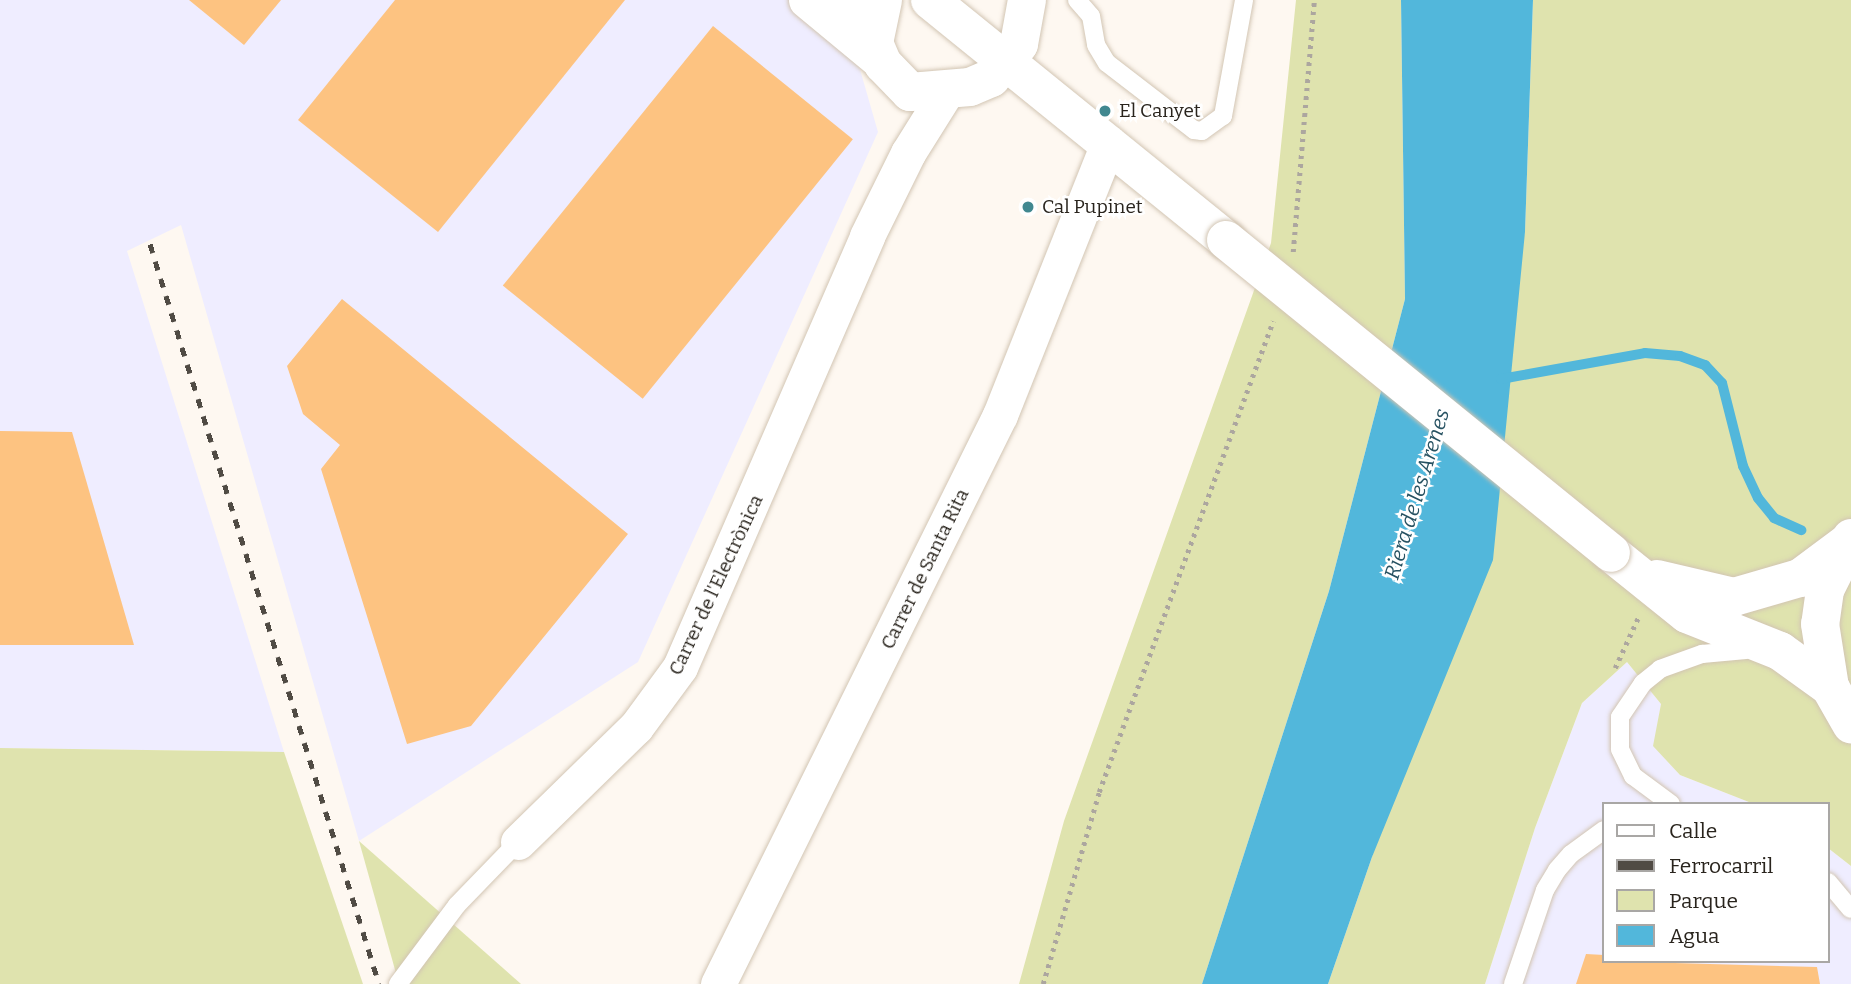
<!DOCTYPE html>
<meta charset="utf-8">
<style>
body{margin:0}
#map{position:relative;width:1851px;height:984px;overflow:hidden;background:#fef8f1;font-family:Bitter,serif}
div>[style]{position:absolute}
.industrial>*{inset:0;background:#efedff}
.green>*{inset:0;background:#dfe3ae}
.water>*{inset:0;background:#52b7db}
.stream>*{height:10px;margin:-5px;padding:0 5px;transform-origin:5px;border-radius:5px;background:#52b7db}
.building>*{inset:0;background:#fdc381;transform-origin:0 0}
.path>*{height:4.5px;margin-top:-2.25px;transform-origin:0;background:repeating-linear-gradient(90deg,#aca69f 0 3.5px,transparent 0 8.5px)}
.roads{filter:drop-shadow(0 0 2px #d2c5b3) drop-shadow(0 0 2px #d2c5b3)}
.service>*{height:18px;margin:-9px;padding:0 9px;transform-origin:9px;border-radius:9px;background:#fff}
.minor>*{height:35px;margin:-17.5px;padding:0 17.5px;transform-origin:17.5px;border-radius:17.5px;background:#fff}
.tertiary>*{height:38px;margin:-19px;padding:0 19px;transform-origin:19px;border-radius:19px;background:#fff}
.secondary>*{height:38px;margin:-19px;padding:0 19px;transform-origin:19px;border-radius:19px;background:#fff}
.rail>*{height:5px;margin-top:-2.5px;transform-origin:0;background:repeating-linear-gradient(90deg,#504b44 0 9px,transparent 0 18px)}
.bridges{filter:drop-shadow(0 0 2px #d2c5b3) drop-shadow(0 0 2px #d2c5b3)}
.tertiary-bridge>*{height:38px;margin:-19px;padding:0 19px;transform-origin:19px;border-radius:19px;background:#fff}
.dots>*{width:19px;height:19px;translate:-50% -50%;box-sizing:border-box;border:4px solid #fff;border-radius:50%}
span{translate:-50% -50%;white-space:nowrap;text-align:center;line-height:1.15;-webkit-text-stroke:5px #fff;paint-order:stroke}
.poi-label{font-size:19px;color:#29241d}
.left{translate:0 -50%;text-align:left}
.street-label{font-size:19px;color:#29241d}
.water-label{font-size:21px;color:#275262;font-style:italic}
.legend{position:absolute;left:1602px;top:802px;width:228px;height:161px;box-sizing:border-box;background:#fff;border:2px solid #a9a7a5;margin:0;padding:9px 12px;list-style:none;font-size:21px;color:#29241d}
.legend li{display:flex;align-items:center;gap:14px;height:35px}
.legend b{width:35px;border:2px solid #a9a7a5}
</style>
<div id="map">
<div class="industrial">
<i style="clip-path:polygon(0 0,840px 0,878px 132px,638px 662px,359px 841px,181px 225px,127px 251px,284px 752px,0 748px)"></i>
<i style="clip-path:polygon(1627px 662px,1661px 704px,1654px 746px,1680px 775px,1754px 804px,1604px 804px,1604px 961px,1828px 961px,1828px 848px,1851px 866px,1851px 984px,1485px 984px,1535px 828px,1582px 703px)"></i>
</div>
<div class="green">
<i style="clip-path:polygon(1296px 0,1401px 0,1405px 299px,1329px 591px,1202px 984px,1019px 984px,1064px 821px,1271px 243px)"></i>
<i style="clip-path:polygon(1533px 0,1851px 0,1851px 866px,1828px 848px,1828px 804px,1754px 804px,1680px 775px,1653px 746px,1661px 704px,1627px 662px,1582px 703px,1535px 828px,1485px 984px,1328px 984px,1372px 857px,1525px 232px)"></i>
<i style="clip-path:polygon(0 748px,284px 752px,363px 984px,0 984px)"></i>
<i style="clip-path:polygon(359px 841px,521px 984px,399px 984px)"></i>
</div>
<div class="water">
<i style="clip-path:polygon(1401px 0,1533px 0,1525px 232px,1493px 560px,1372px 857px,1328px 984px,1202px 984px,1329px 591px,1405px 299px)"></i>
</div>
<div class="stream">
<i style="left:1501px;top:379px;width:146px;rotate:-10.2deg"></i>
<i style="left:1645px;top:353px;width:35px;rotate:5deg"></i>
<i style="left:1680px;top:356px;width:27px;rotate:20deg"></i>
<i style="left:1705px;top:365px;width:25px;rotate:47deg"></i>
<i style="left:1722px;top:383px;width:86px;rotate:75.8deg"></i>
<i style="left:1743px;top:466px;width:35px;rotate:65deg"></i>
<i style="left:1758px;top:498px;width:26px;rotate:51deg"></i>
<i style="left:1774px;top:518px;width:30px;rotate:24deg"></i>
</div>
<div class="building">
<i style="clip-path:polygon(189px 0,281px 0,244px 45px)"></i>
<i style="clip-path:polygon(395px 0,625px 0,438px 232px,298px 120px)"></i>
<i style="left:713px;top:26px;width:180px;height:334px;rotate:39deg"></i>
<i style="clip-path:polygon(342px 299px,628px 534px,471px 726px,407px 744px,321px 469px,340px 445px,303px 414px,287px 366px)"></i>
<i style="clip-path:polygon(0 431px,72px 432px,134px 645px,0 645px)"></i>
<i style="clip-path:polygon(1586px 954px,1604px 955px,1604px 961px,1817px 967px,1820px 984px,1576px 984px)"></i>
</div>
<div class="path">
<i style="left:1293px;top:252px;width:253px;rotate:-85.2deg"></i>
<i style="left:1615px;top:668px;width:55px;rotate:-65.3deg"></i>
<i style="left:1043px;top:984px;width:200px;rotate:-73.7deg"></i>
<i style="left:1099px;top:792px;width:502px;rotate:-69.72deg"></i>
</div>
<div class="roads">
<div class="service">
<i style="left:1077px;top:0;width:21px;rotate:49deg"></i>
<i style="left:1091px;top:16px;width:29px;rotate:80deg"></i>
<i style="left:1096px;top:45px;width:21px;rotate:59deg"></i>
<i style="left:1107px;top:63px;width:110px;rotate:37.6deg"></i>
<i style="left:1194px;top:130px;width:8px;rotate:7deg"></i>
<i style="left:1202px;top:131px;width:26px;rotate:-36deg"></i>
<i style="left:1223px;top:116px;width:118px;rotate:-79.7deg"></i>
<i style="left:1671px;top:804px;width:47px;rotate:-143.6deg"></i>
<i style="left:1633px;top:776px;width:30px;rotate:-116deg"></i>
<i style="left:1620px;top:749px;width:32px;rotate:-90deg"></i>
<i style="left:1620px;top:717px;width:41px;rotate:-55.9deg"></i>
<i style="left:1643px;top:683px;width:22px;rotate:-39deg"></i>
<i style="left:1660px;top:669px;width:45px;rotate:-19.7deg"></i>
<i style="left:1702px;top:654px;width:44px;rotate:-5.2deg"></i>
<i style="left:1828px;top:882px;width:35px;rotate:50deg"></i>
<i style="left:398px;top:984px;width:99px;rotate:-53.2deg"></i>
<i style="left:457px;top:905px;width:88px;rotate:-45.9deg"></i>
<i style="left:1513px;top:984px;width:99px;rotate:-71.2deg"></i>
<i style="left:1545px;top:890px;width:23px;rotate:-59deg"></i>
<i style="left:1557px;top:870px;width:21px;rotate:-49deg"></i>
<i style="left:1571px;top:854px;width:41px;rotate:-36deg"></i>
</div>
<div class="minor">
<i style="left:806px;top:0;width:100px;rotate:39.7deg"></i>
<i style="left:817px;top:0;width:16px;rotate:27deg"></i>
<i style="left:831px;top:7px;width:49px;rotate:4.7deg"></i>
<i style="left:518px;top:842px;width:165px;rotate:-44.3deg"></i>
<i style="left:636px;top:727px;width:74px;rotate:-53.7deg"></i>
<i style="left:680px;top:667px;width:470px;rotate:-66.5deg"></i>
<i style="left:867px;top:236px;width:93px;rotate:-63.7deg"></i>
<i style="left:908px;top:153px;width:75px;rotate:-58deg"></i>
<i style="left:718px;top:984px;width:635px;rotate:-63.64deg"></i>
<i style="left:1000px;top:415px;width:293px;rotate:-68.3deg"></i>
</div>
<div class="tertiary">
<i style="left:883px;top:0;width:44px;rotate:101.8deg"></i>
<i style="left:874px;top:43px;width:23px;rotate:67deg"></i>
<i style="left:883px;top:64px;width:39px;rotate:46deg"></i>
<i style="left:910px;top:92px;width:60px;rotate:-4.8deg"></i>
<i style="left:970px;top:87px;width:23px;rotate:-23deg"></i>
<i style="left:991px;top:78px;width:44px;rotate:-50.5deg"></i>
<i style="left:1019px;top:44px;width:45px;rotate:-79.7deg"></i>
<i style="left:930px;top:0;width:381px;rotate:39deg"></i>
<i style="left:1611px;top:553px;width:97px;rotate:38.8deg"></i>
<i style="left:1687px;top:614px;width:100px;rotate:21.7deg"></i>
<i style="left:1780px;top:651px;width:62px;rotate:35.8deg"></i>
<i style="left:1657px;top:579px;width:79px;rotate:13.2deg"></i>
<i style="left:1734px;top:597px;width:69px;rotate:-16.1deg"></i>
<i style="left:1800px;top:578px;width:59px;rotate:-36.7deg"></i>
</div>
<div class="secondary">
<i style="left:1851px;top:538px;width:58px;rotate:116.6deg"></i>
<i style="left:1825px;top:590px;width:34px;rotate:98deg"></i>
<i style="left:1820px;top:624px;width:64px;rotate:81deg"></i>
<i style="left:1830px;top:687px;width:43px;rotate:60.4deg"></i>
</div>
</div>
<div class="rail">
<i style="left:150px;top:244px;width:775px;rotate:72.8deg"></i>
</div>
<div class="bridges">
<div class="tertiary-bridge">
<i style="left:1226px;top:240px;width:496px;rotate:39.1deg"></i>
</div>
</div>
<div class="dots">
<i style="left:1105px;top:111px;background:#418890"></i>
<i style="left:1028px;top:207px;background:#418890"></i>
</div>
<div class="poi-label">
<span class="left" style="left:1119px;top:111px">El Canyet</span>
<span class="left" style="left:1042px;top:207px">Cal Pupinet</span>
</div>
<div class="street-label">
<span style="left:925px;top:569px;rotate:-64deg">Carrer de Santa Rita</span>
<span style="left:716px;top:585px;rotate:-65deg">Carrer de l'Electrònica</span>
</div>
<div class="water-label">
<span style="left:1417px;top:494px;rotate:-73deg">Riera de les Arenes</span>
</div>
<ul class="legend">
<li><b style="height:9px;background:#fff"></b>Calle</li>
<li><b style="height:9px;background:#504b44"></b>Ferrocarril</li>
<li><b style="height:19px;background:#dfe3ae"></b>Parque</li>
<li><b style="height:19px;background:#52b7db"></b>Agua</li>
</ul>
</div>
